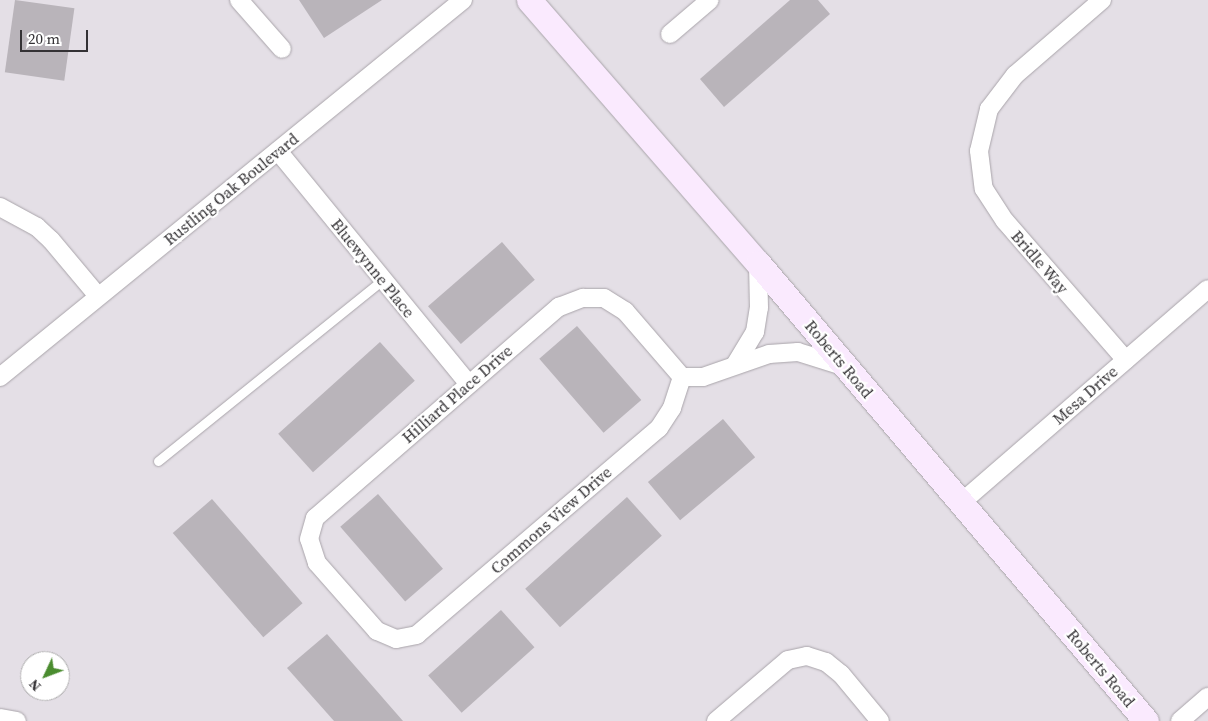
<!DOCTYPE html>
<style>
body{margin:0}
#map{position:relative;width:1208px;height:721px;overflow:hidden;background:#e4dfe6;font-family:"Source Serif 4",serif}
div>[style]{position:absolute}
.building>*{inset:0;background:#b9b4ba;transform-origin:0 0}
.roads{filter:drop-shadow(0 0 1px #a9a4aa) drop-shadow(0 0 1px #a9a4aa)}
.lane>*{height:9px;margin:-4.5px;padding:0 4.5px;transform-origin:4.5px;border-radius:4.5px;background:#fff}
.street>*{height:18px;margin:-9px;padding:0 9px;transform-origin:9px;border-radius:9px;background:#fff}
.secondary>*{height:25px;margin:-12.5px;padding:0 12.5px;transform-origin:12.5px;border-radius:12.5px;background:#faeafe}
span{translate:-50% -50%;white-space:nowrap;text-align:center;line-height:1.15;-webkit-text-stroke:4.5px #fff;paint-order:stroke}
.street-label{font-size:16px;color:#343235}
.north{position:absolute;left:20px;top:651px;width:50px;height:50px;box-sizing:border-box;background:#fff;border:1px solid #aeadae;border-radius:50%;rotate:227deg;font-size:14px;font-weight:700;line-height:20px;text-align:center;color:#343235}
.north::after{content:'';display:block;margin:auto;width:18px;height:22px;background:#4a8c2f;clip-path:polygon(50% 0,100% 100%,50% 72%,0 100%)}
.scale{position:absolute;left:20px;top:30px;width:68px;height:22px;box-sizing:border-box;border:2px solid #343235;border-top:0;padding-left:6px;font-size:15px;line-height:18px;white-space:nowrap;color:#343235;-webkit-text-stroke:4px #fff;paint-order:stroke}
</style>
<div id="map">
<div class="building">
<i style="left:15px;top:0;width:60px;height:73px;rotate:8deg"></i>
<i style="clip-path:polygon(299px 0,382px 0,324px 38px)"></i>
<i style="clip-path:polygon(790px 0,818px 0,830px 14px,724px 107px,700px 79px)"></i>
<i style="left:502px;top:242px;width:50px;height:98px;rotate:49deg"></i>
<i style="left:577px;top:326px;width:98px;height:50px;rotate:49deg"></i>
<i style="left:380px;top:342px;width:52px;height:137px;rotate:48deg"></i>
<i style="left:723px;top:419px;width:50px;height:98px;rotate:50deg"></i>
<i style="left:378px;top:494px;width:99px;height:50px;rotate:49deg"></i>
<i style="left:627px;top:497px;width:52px;height:137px;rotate:48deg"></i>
<i style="left:212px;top:499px;width:138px;height:52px;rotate:49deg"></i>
<i style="left:501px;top:610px;width:50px;height:98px;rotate:48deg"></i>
<i style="clip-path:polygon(327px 634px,403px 721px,334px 721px,287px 668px)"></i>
</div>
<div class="roads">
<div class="lane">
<i style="left:158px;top:461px;width:288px;rotate:-38.9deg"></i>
</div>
<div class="street">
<i style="left:239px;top:0;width:65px;rotate:48.7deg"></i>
<i style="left:1102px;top:0;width:115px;rotate:139.2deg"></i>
<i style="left:1015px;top:75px;width:43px;rotate:127.4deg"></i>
<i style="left:989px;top:109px;width:43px;rotate:103.4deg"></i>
<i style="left:979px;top:151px;width:38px;rotate:83deg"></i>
<i style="left:984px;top:189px;width:38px;rotate:57deg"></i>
<i style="left:1005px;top:221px;width:184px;rotate:49deg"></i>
<i style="left:670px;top:34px;width:52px;rotate:-40.4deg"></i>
<i style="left:278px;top:151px;width:300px;rotate:50.7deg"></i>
<i style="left:0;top:207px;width:42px;rotate:28.4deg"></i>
<i style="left:37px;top:227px;width:19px;rotate:43deg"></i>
<i style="left:51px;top:240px;width:73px;rotate:50deg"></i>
<i style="left:735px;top:365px;width:39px;rotate:-59deg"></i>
<i style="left:755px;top:332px;width:24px;rotate:-81deg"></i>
<i style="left:759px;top:308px;width:45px;rotate:-91.3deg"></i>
<i style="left:0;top:377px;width:597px;rotate:-39.15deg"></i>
<i style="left:682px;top:377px;width:33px;rotate:108deg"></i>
<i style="left:672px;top:408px;width:24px;rotate:123deg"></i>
<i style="left:659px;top:428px;width:318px;rotate:139.5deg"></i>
<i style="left:417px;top:635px;width:21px;rotate:169deg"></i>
<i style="left:396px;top:639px;width:21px;rotate:-157deg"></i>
<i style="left:377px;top:631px;width:91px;rotate:-131.4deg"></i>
<i style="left:317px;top:563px;width:25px;rotate:-108deg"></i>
<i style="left:309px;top:539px;width:22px;rotate:-74deg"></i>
<i style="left:315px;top:518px;width:323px;rotate:-40.9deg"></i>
<i style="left:559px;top:307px;width:26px;rotate:-21deg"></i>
<i style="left:583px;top:298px;width:21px"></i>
<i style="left:604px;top:298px;width:25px;rotate:32deg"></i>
<i style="left:625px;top:311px;width:87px;rotate:49.2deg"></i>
<i style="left:682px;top:377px;width:21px"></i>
<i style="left:703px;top:377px;width:70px;rotate:-19.2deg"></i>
<i style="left:769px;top:354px;width:29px;rotate:-4deg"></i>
<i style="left:798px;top:352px;width:50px;rotate:17.4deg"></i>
<i style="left:962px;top:502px;width:325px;rotate:-40.9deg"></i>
<i style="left:0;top:718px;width:17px;rotate:10deg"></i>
<i style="left:716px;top:721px;width:94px;rotate:-40.3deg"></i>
<i style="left:788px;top:660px;width:19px;rotate:-12deg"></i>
<i style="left:807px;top:656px;width:20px;rotate:18deg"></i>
<i style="left:826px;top:662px;width:19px;rotate:39deg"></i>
<i style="left:841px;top:674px;width:61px;rotate:50.3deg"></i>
<i style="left:1180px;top:721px;width:37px;rotate:-41deg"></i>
</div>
<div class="secondary">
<i style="left:529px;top:0;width:349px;rotate:49deg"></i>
<i style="left:758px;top:263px;width:600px;rotate:49.73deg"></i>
</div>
</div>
<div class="street-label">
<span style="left:231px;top:189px;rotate:-39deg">Rustling Oak Boulevard</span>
<span style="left:1040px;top:262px;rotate:49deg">Bridle Way</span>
<span style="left:373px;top:268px;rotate:51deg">Bluewynne Place</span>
<span style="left:839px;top:359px;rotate:50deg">Roberts Road</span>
<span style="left:457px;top:394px;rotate:-41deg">Hilliard Place Drive</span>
<span style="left:1085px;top:395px;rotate:-41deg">Mesa Drive</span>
<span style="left:551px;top:520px;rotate:-41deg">Commons View Drive</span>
<span style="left:1101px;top:668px;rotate:50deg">Roberts Road</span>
</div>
<div class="north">N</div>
<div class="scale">20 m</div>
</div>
